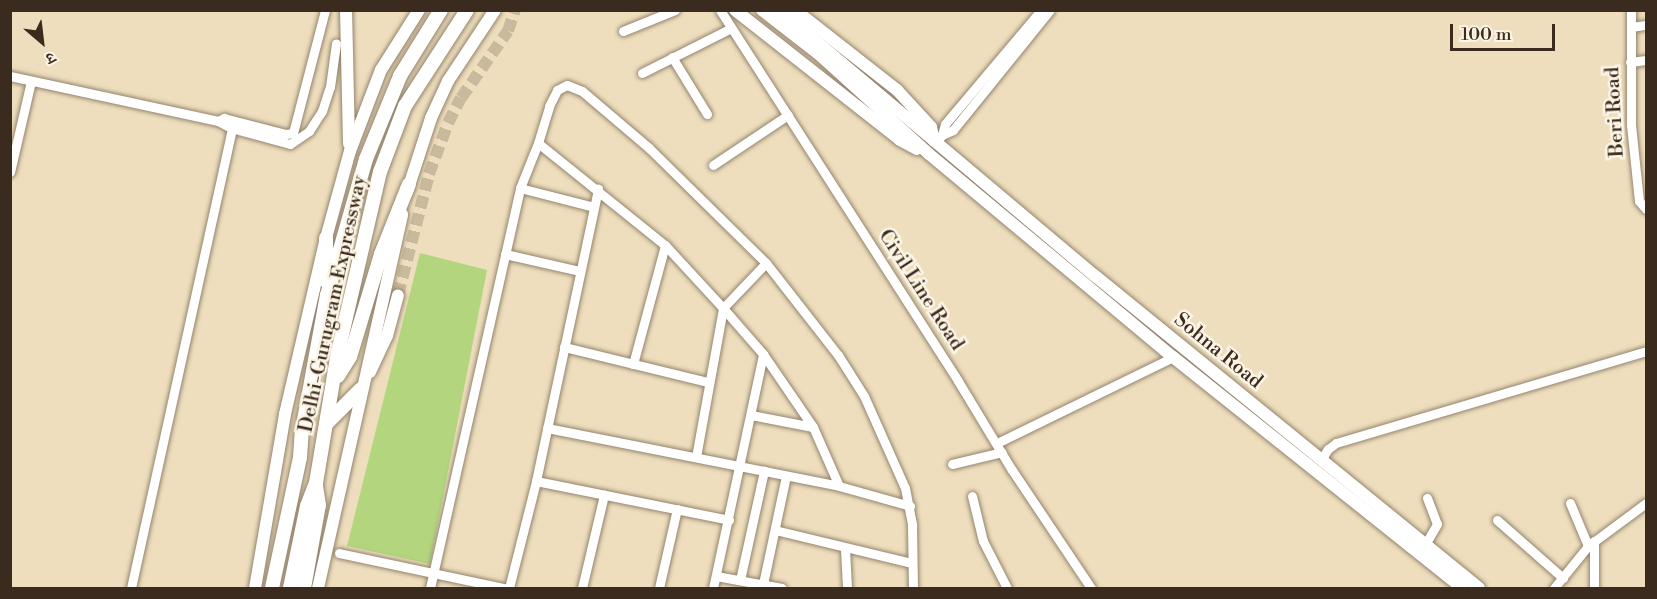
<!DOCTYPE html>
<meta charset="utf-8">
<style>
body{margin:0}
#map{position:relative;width:1657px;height:599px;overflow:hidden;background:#eedebd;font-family:"Libre Bodoni","Noto Serif Devanagari",serif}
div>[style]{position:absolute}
.green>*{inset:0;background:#b3d57e}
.major-tunnel>*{height:12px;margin-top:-6px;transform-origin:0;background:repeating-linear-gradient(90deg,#caba9d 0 12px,transparent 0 18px)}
.roads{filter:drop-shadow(0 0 2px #94846e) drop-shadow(0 0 2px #94846e)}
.minor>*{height:9px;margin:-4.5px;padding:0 4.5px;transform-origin:4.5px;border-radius:4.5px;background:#fff}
.major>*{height:12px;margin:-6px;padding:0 6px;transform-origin:6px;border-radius:6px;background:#fff}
.highway>*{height:14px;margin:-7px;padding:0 7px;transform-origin:7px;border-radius:7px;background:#fff}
span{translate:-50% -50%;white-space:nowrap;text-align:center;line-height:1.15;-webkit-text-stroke:5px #fcf5e5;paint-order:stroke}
.street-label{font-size:20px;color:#3b2a1e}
.frame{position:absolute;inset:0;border:12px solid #3b2a1e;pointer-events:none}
.north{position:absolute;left:12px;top:12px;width:60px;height:60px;-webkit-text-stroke:4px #fcf5e5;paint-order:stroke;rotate:152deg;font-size:16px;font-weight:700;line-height:24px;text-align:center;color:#3b2a1e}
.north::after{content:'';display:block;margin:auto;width:21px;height:27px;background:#3b2a1e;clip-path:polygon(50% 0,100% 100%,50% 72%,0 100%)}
.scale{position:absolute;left:1450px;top:24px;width:105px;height:27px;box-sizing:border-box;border:3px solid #3b2a1e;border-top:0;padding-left:8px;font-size:18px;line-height:21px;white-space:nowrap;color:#3b2a1e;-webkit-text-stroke:4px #fcf5e5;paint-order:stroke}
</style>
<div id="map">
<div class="green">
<i style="clip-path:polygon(420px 253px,487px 270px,430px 564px,347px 546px)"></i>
</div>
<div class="major-tunnel">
<i style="left:398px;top:295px;width:125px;rotate:-75.6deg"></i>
<i style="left:429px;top:174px;width:54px;rotate:-69.6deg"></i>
<i style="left:448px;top:123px;width:28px;rotate:-63deg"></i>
<i style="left:461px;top:98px;width:82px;rotate:-55deg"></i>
<i style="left:508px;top:31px;width:22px;rotate:-72deg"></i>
</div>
<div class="roads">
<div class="minor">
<i style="left:720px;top:10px;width:441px;rotate:57.3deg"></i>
<i style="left:958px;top:381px;width:104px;rotate:58.8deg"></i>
<i style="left:1012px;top:470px;width:142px;rotate:56.2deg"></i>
<i style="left:1631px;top:10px;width:115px;rotate:90deg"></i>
<i style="left:1631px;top:125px;width:76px;rotate:84deg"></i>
<i style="left:1639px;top:201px;width:11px;rotate:49deg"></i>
<i style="left:1631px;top:27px;width:15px;rotate:-8deg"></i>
<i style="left:623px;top:31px;width:56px;rotate:-22deg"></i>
<i style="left:672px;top:57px;width:67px;rotate:58.4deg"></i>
<i style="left:1630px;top:62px;width:16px;rotate:-7deg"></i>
<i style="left:642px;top:73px;width:100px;rotate:-26.8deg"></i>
<i style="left:10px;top:76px;width:213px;rotate:12.2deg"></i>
<i style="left:218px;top:121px;width:15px;rotate:28deg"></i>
<i style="left:231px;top:128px;width:61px;rotate:15.2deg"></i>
<i style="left:290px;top:144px;width:23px;rotate:-34deg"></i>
<i style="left:309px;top:131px;width:24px;rotate:-57deg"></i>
<i style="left:322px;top:111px;width:25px;rotate:-72deg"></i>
<i style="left:330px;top:87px;width:44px;rotate:-82.2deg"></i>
<i style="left:218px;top:121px;width:7px;rotate:-27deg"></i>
<i style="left:224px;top:118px;width:64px;rotate:14.5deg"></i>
<i style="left:286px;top:134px;width:7px;rotate:-8deg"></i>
<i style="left:293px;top:133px;width:127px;rotate:-75.4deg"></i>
<i style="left:942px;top:135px;width:11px;rotate:-75deg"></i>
<i style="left:945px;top:124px;width:149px;rotate:-49.9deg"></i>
<i style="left:936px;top:142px;width:9px;rotate:-49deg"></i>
<i style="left:942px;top:135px;width:12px;rotate:-24deg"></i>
<i style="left:953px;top:130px;width:154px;rotate:-51.1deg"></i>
<i style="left:538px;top:143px;width:163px;rotate:38.8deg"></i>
<i style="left:665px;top:245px;width:86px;rotate:47.4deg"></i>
<i style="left:723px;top:308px;width:61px;rotate:49deg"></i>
<i style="left:763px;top:354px;width:88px;rotate:55.6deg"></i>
<i style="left:813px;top:427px;width:64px;rotate:66.2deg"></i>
<i style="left:713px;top:165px;width:90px;rotate:-33.7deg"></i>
<i style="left:10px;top:172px;width:93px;rotate:-77deg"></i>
<i style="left:520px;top:188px;width:76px;rotate:14.4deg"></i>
<i style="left:505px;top:254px;width:76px;rotate:12.9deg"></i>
<i style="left:564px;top:347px;width:148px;rotate:13.7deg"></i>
<i style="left:633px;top:364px;width:123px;rotate:-74.9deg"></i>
<i style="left:751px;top:415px;width:63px;rotate:11deg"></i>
<i style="left:547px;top:428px;width:298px;rotate:11.2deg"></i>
<i style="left:839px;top:486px;width:74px;rotate:15.7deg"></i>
<i style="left:997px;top:443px;width:196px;rotate:-26deg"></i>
<i style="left:696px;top:457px;width:151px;rotate:-79.7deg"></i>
<i style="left:723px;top:308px;width:62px;rotate:-46.3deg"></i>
<i style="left:1321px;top:460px;width:13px;rotate:-58deg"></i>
<i style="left:1328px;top:449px;width:10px;rotate:-37deg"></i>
<i style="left:1336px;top:443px;width:323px;rotate:-16.5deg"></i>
<i style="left:952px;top:464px;width:51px;rotate:-13.5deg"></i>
<i style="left:536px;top:481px;width:197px;rotate:11.4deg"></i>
<i style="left:972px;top:496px;width:46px;rotate:76.3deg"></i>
<i style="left:983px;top:541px;width:53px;rotate:62.9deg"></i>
<i style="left:1570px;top:503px;width:47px;rotate:67.3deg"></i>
<i style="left:1497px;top:520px;width:88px;rotate:41.3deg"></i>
<i style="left:775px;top:530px;width:140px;rotate:13.6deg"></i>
<i style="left:1426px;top:543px;width:22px;rotate:-60deg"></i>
<i style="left:1437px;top:524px;width:28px;rotate:-111deg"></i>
<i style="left:845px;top:549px;width:39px;rotate:87deg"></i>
<i style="left:339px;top:553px;width:168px;rotate:12deg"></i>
<i style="left:716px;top:576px;width:67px;rotate:10.3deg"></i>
<i style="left:740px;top:580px;width:112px;rotate:-77.6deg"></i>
<i style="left:763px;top:584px;width:110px;rotate:-78deg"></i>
<i style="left:131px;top:588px;width:478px;rotate:-77.6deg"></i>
<i style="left:430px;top:588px;width:410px;rotate:-77.3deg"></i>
<i style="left:520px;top:188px;width:48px;rotate:-68.2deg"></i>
<i style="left:538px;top:143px;width:39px;rotate:-73deg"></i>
<i style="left:549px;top:106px;width:18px;rotate:-63deg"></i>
<i style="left:557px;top:90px;width:11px;rotate:-27deg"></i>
<i style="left:567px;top:85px;width:16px;rotate:22deg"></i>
<i style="left:582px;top:91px;width:88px;rotate:40.4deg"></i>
<i style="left:649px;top:148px;width:164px;rotate:44.5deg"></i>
<i style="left:766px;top:263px;width:117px;rotate:52deg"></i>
<i style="left:838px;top:355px;width:49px;rotate:57.6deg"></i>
<i style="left:864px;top:396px;width:101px;rotate:66deg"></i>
<i style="left:905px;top:488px;width:38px;rotate:79deg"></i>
<i style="left:912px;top:525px;width:63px;rotate:89.1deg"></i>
<i style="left:509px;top:588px;width:110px;rotate:-75.8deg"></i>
<i style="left:536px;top:481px;width:299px;rotate:-78deg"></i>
<i style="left:582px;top:588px;width:96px;rotate:-76.7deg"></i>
<i style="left:659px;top:588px;width:81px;rotate:-77.2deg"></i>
<i style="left:713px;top:588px;width:239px;rotate:-77.9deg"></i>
<i style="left:1554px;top:588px;width:54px;rotate:-51deg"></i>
<i style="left:1588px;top:546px;width:72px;rotate:-36.6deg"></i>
<i style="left:1594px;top:588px;width:47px;rotate:-90deg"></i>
</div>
<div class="major">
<i style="left:346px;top:10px;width:134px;rotate:88.7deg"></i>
<i style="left:735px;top:10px;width:210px;rotate:38.2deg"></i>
<i style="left:900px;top:140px;width:19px;rotate:28deg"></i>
<i style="left:762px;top:10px;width:75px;rotate:37.9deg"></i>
<i style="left:821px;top:56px;width:146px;rotate:42.2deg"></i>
<i style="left:929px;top:154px;width:317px;rotate:39.8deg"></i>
<i style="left:1173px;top:357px;width:370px;rotate:38.6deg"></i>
<i style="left:779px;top:10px;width:412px;rotate:40.1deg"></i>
<i style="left:1094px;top:275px;width:496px;rotate:39.1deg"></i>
<i style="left:795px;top:10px;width:130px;rotate:38.1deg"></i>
<i style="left:897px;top:90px;width:50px;rotate:47.4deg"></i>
<i style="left:931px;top:127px;width:14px;rotate:78deg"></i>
<i style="left:407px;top:192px;width:78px;rotate:-72deg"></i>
<i style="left:431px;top:118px;width:41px;rotate:-65.3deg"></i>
<i style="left:448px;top:81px;width:85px;rotate:-56.5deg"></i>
<i style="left:370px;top:372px;width:40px;rotate:-65deg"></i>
<i style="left:387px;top:336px;width:42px;rotate:-75deg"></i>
<i style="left:255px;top:588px;width:177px;rotate:-80.2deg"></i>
<i style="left:285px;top:414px;width:181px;rotate:-76.9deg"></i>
<i style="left:326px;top:238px;width:90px;rotate:-74.6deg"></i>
<i style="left:350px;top:151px;width:87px;rotate:-69.1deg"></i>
<i style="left:381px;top:70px;width:71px;rotate:-57.7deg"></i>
<i style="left:318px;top:588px;width:383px;rotate:-77.3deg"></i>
</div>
<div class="highway">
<i style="left:326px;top:238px;width:43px;rotate:90deg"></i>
<i style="left:338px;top:376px;width:22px;rotate:-58deg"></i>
<i style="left:350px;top:357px;width:108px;rotate:-73.2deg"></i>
<i style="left:381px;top:254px;width:75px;rotate:-68.2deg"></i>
<i style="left:327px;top:423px;width:48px;rotate:-45deg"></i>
<i style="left:272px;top:588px;width:134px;rotate:-77.9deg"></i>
<i style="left:300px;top:457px;width:26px;rotate:-86deg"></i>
<i style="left:302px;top:431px;width:138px;rotate:-79.6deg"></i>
<i style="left:327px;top:295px;width:141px;rotate:-74deg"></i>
<i style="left:366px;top:159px;width:90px;rotate:-67.7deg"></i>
<i style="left:400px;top:76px;width:78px;rotate:-58.2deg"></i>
<i style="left:290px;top:588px;width:84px;rotate:-78.3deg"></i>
<i style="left:307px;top:506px;width:25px;rotate:-69deg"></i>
<i style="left:316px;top:483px;width:133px;rotate:-80.5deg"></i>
<i style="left:338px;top:352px;width:185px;rotate:-76.9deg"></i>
<i style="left:380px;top:172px;width:71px;rotate:-69.3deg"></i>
<i style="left:405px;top:106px;width:114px;rotate:-57.1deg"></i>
<i style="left:304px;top:588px;width:84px;rotate:-79.8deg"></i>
<i style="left:319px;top:505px;width:20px;rotate:-99deg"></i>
</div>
</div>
<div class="street-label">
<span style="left:1615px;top:112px;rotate:-93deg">Beri Road</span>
<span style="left:921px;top:290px;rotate:57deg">Civil Line Road</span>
<span style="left:333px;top:304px;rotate:-78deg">Delhi-Gurugram Expressway</span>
<span style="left:1218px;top:351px;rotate:39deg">Sohna Road</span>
</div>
<div class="frame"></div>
<div class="north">उ</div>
<div class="scale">100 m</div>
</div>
